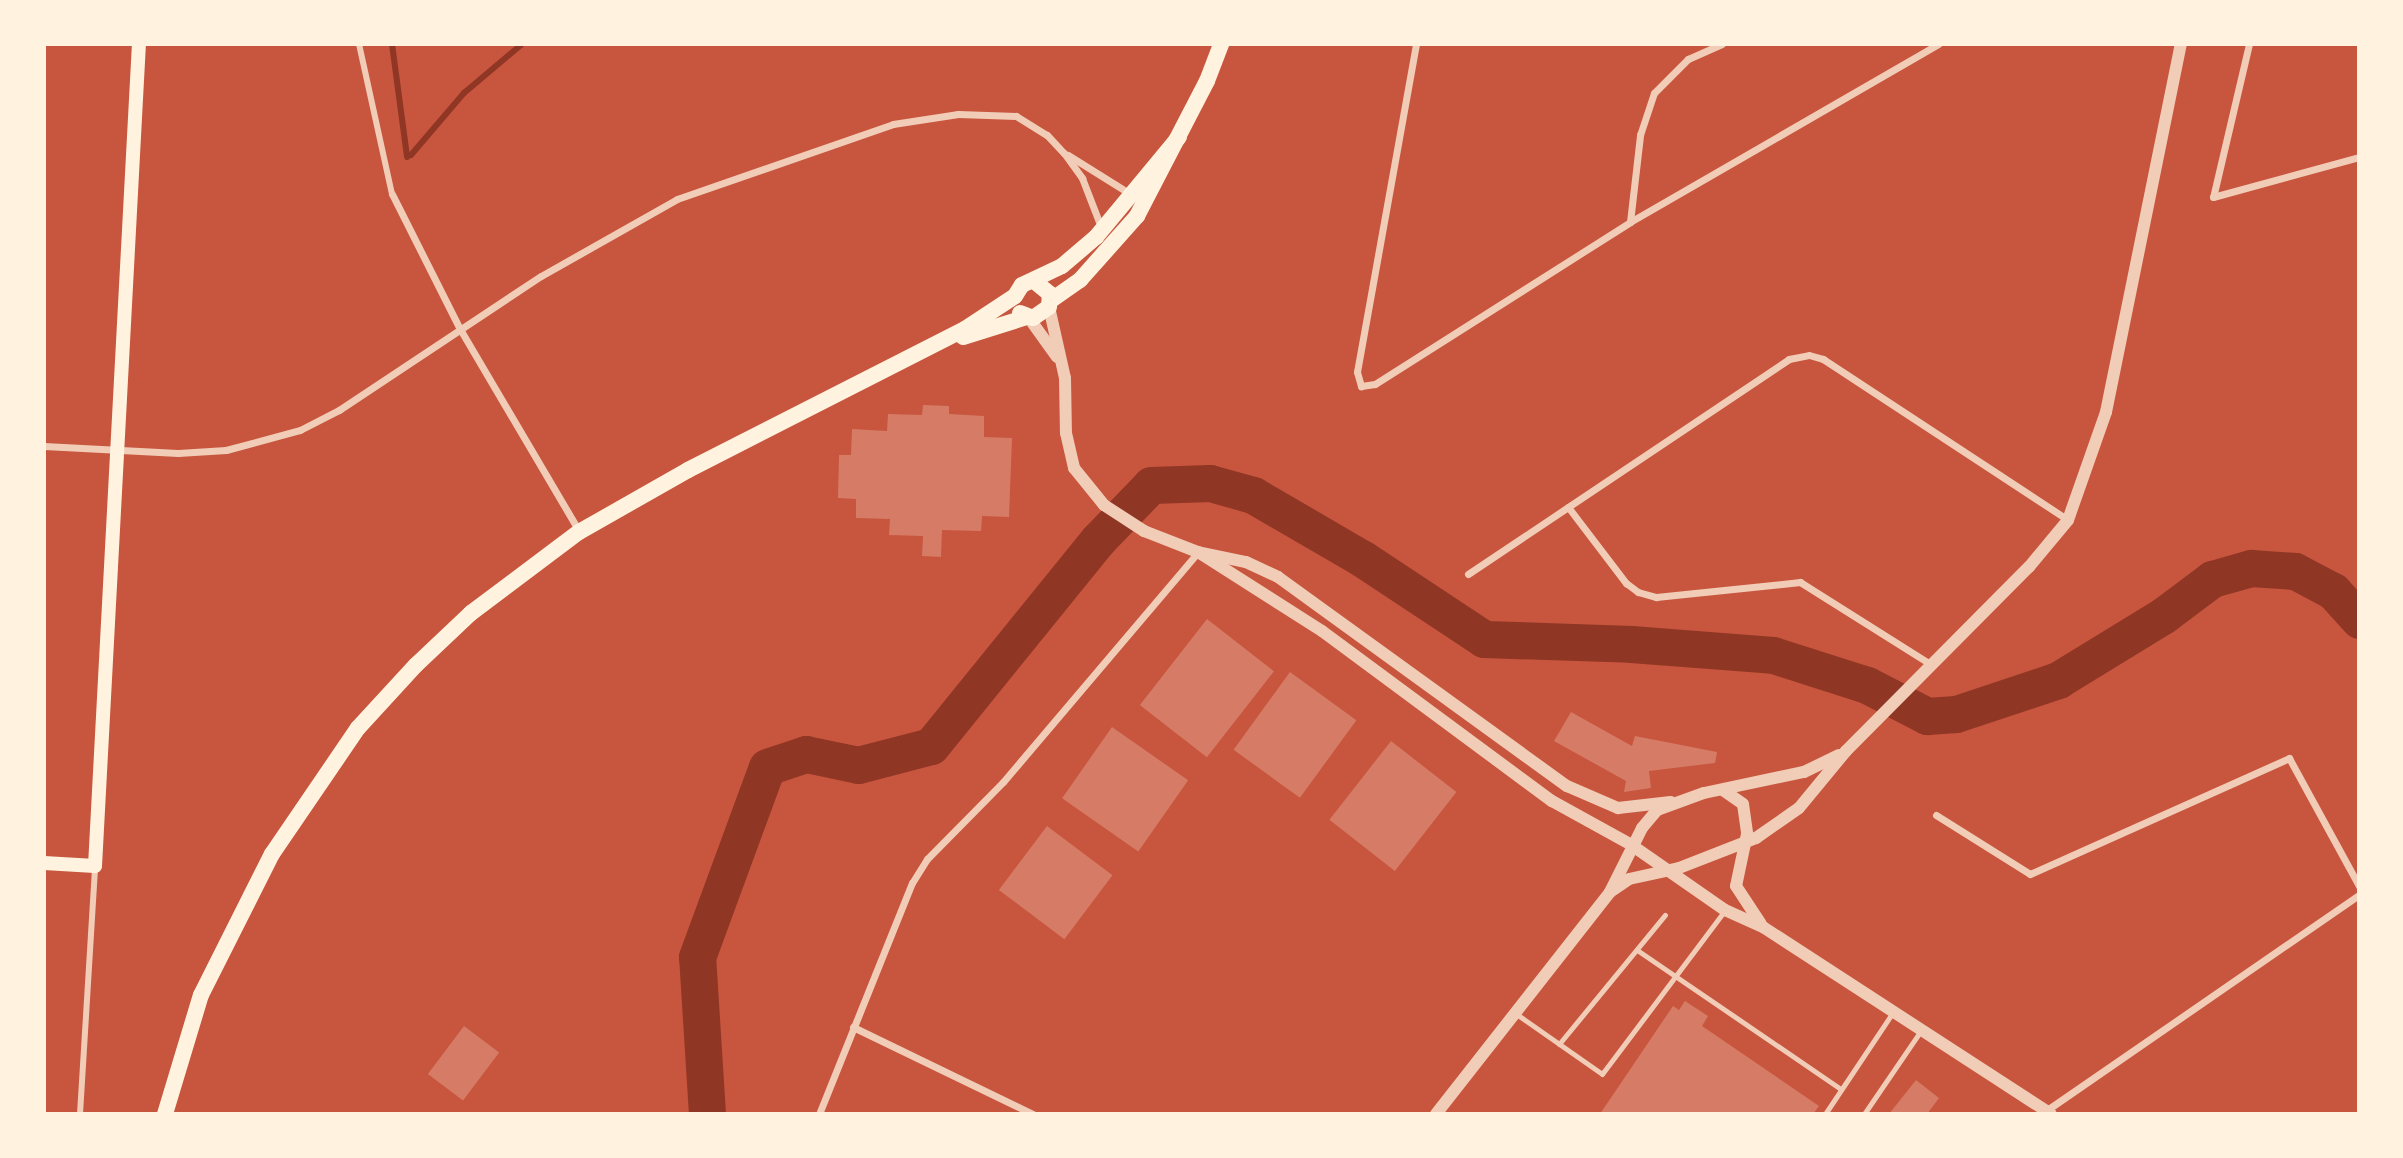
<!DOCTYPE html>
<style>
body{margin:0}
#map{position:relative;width:2403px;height:1158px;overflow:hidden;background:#c8553d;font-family:"Fira Sans",sans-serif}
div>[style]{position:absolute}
.stream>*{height:6px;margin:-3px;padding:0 3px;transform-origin:3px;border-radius:3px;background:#8f3625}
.river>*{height:37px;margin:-18.5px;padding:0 18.5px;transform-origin:18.5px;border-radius:18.5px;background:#8f3625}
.building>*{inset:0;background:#d67c66;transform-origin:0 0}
.service>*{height:5px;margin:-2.5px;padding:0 2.5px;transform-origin:2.5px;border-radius:2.5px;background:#f1ccb7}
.pedestrian>*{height:6px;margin:-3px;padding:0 3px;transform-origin:3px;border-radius:3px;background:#f1ccb7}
.minor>*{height:7px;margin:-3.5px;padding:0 3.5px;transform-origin:3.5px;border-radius:3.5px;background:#f1ccb7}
.tertiary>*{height:12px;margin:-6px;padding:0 6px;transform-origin:6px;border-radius:6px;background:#f1ccb7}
.secondary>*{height:14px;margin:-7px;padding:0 7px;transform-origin:7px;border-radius:7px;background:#fff3e0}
.primary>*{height:16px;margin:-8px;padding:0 8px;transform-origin:8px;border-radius:8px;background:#fff3e0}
span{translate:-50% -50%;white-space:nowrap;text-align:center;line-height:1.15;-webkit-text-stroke:6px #fff3e0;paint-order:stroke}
.frame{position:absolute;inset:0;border:46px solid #fff3e0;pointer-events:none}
</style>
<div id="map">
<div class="stream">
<i style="left:392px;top:44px;width:114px;rotate:82.4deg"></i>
<i style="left:411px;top:155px;width:82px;rotate:-49.5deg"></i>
<i style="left:464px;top:93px;width:76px;rotate:-40.2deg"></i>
</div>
<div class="river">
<i style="left:707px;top:1114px;width:157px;rotate:-93.6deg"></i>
<i style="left:697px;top:957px;width:202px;rotate:-69.8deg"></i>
<i style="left:767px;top:767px;width:41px;rotate:-18.4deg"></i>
<i style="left:806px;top:754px;width:53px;rotate:11.9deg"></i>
<i style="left:858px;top:765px;width:75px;rotate:-14.6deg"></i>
<i style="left:931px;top:746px;width:265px;rotate:-51deg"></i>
<i style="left:1098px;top:540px;width:76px;rotate:-46.1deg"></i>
<i style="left:1151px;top:485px;width:59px;rotate:-1.9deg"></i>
<i style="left:1210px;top:483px;width:45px;rotate:15.6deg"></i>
<i style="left:1253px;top:495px;width:127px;rotate:30.2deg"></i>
<i style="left:1363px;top:559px;width:145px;rotate:33.5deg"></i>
<i style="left:1484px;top:639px;width:147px;rotate:1.9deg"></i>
<i style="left:1631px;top:644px;width:142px;rotate:4.4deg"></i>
<i style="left:1773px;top:655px;width:99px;rotate:17.7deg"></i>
<i style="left:1867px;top:685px;width:68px;rotate:27.3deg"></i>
<i style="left:1927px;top:716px;width:29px;rotate:-4deg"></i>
<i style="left:1956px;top:714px;width:108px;rotate:-18.4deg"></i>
<i style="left:2058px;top:680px;width:124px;rotate:-31.5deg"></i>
<i style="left:2164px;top:615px;width:60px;rotate:-36.9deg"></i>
<i style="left:2212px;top:579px;width:41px;rotate:-15.8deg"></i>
<i style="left:2251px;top:568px;width:44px;rotate:3.9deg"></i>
<i style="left:2295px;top:571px;width:43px;rotate:27.8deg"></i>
<i style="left:2333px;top:591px;width:39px;rotate:48deg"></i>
</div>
<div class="building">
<i style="clip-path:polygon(923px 405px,949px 406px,949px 414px,984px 416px,984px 437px,1012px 438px,1009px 517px,982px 516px,981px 531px,942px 530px,941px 557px,922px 556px,923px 536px,889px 535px,890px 519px,856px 518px,856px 499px,838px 498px,839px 455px,851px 455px,852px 429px,887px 431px,888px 414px,922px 415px)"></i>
<i style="left:1207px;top:619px;width:85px;height:109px;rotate:38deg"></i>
<i style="left:1290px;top:672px;width:82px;height:96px;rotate:36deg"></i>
<i style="clip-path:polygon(1571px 712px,1632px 746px,1635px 736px,1717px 752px,1715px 763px,1649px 771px,1651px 788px,1624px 792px,1626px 781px,1554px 741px)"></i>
<i style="left:1112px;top:727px;width:93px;height:87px;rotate:35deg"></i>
<i style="left:1391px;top:741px;width:83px;height:100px;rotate:38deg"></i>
<i style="left:1047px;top:826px;width:82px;height:80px;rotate:37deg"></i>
<i style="clip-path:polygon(1685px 1001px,1708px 1016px,1702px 1026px,1819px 1106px,1813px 1114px,1600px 1114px,1673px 1006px,1679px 1010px)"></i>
<i style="left:464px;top:1026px;width:44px;height:60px;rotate:37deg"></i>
<i style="clip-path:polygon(1916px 1080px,1939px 1098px,1927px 1114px,1889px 1114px)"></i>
</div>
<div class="service">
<i style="left:1637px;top:950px;width:247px;rotate:34.3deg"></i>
<i style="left:1515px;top:1013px;width:106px;rotate:35deg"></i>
<i style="left:1602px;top:1074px;width:205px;rotate:-53.1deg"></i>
<i style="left:1559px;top:1044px;width:167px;rotate:-50.6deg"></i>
<i style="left:1825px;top:1114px;width:123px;rotate:-56.3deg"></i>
<i style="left:1864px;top:1114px;width:103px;rotate:-55.7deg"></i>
</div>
<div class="pedestrian">
<i style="left:359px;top:44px;width:154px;rotate:77.6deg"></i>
<i style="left:80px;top:1114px;width:246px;rotate:-86.5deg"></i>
</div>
<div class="minor">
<i style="left:1416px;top:44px;width:333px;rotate:100.2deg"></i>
<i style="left:1357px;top:372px;width:15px;rotate:74deg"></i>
<i style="left:1361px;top:386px;width:14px;rotate:-8deg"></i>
<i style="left:1375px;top:384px;width:302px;rotate:-32.4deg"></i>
<i style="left:1630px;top:222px;width:356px;rotate:-30deg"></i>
<i style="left:2249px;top:44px;width:157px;rotate:103.2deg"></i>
<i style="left:2213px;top:197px;width:151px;rotate:-15.3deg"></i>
<i style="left:1068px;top:155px;width:75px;rotate:32deg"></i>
<i style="left:392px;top:194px;width:151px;rotate:63.3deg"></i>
<i style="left:460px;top:329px;width:234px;rotate:59.5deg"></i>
<i style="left:1630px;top:222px;width:88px;rotate:-83.4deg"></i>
<i style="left:1640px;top:135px;width:44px;rotate:-71.6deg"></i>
<i style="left:1654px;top:93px;width:48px;rotate:-45deg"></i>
<i style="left:1688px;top:59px;width:37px;rotate:-24deg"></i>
<i style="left:44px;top:446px;width:134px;rotate:3deg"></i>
<i style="left:178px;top:453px;width:48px;rotate:-3.6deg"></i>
<i style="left:226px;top:450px;width:77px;rotate:-15.1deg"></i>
<i style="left:300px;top:430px;width:44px;rotate:-27.1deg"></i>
<i style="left:339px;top:410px;width:242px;rotate:-33.6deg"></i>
<i style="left:541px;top:276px;width:156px;rotate:-29.5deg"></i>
<i style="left:677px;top:199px;width:229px;rotate:-19.1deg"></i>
<i style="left:893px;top:124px;width:66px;rotate:-8.7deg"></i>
<i style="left:958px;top:114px;width:58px;rotate:2deg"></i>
<i style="left:1016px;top:116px;width:36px;rotate:32deg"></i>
<i style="left:1047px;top:135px;width:25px;rotate:47deg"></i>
<i style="left:1064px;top:153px;width:31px;rotate:54deg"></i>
<i style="left:1082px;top:178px;width:53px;rotate:68.8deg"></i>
<i style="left:1568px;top:507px;width:96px;rotate:52.7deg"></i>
<i style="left:1626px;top:583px;width:15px;rotate:37deg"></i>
<i style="left:1638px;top:592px;width:19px;rotate:16deg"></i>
<i style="left:1656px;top:597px;width:145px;rotate:-5.9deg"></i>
<i style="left:1800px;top:582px;width:156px;rotate:32.2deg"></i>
<i style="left:1468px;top:574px;width:386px;rotate:-33.8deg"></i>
<i style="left:1789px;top:359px;width:20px;rotate:-11deg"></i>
<i style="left:1809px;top:355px;width:15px;rotate:16deg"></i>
<i style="left:1823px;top:359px;width:293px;rotate:33.3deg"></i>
<i style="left:1936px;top:815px;width:111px;rotate:32.1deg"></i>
<i style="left:2030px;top:874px;width:284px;rotate:-24.1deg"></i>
<i style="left:2289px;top:758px;width:146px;rotate:61.3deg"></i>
<i style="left:853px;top:1027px;width:200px;rotate:25.8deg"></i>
<i style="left:2047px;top:1110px;width:379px;rotate:-34.6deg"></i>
<i style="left:819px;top:1114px;width:249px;rotate:-68.1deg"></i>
<i style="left:912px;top:883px;width:28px;rotate:-58deg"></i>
<i style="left:927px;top:859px;width:108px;rotate:-45.4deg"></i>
<i style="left:1003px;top:782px;width:302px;rotate:-49.7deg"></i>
</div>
<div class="tertiary">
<i style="left:1049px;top:307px;width:73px;rotate:77.3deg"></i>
<i style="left:1065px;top:378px;width:55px;rotate:89deg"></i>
<i style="left:1066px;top:433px;width:36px;rotate:77deg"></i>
<i style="left:1074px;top:468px;width:48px;rotate:51deg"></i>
<i style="left:1104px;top:505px;width:48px;rotate:33deg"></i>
<i style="left:1144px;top:531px;width:58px;rotate:21.3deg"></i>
<i style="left:1198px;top:552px;width:49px;rotate:11.8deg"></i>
<i style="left:1246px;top:562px;width:35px;rotate:25deg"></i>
<i style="left:1278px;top:577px;width:357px;rotate:35.9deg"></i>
<i style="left:1567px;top:786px;width:56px;rotate:23.3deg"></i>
<i style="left:1618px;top:808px;width:53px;rotate:-6.5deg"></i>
<i style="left:1029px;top:318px;width:48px;rotate:54.3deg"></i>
<i style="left:1198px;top:552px;width:147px;rotate:32.5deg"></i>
<i style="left:1322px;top:631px;width:286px;rotate:36.5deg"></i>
<i style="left:1552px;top:801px;width:89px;rotate:28.9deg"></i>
<i style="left:1630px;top:844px;width:116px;rotate:34.8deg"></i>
<i style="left:1725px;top:910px;width:42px;rotate:24.1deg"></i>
<i style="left:1763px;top:927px;width:343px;rotate:33deg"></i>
<i style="left:1723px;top:790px;width:24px;rotate:35deg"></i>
<i style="left:1743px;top:804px;width:30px;rotate:82deg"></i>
<i style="left:1747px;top:834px;width:53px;rotate:101.9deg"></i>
<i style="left:1736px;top:886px;width:45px;rotate:56.7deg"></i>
<i style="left:1610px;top:892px;width:23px;rotate:-34deg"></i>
<i style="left:1629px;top:879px;width:51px;rotate:-12.4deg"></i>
<i style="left:1679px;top:868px;width:83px;rotate:-21.3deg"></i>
<i style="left:1756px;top:838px;width:52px;rotate:-34.9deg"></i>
<i style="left:1799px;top:808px;width:74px;rotate:-50.5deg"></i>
<i style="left:1846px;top:751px;width:260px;rotate:-45.2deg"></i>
<i style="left:2029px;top:567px;width:61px;rotate:-50.3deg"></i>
<i style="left:2068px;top:520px;width:114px;rotate:-70.6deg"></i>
<i style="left:2106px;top:412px;width:376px;rotate:-78.5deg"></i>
<i style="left:1436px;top:1114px;width:282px;rotate:-51.9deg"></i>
<i style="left:1610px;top:892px;width:72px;rotate:-63.4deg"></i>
<i style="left:1642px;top:828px;width:23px;rotate:-50deg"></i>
<i style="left:1657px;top:810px;width:50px;rotate:-19.9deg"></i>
<i style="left:1704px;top:793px;width:102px;rotate:-11.9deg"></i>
<i style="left:1804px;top:772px;width:39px;rotate:-26deg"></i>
</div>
<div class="secondary">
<i style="left:44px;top:863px;width:51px;rotate:3.4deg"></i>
<i style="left:95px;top:866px;width:823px;rotate:-86.94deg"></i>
</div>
<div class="primary">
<i style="left:1050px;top:301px;width:37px;rotate:-35deg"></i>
<i style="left:1080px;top:280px;width:86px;rotate:-48.3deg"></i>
<i style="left:1137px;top:216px;width:152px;rotate:-62.6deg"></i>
<i style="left:1207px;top:81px;width:40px;rotate:-69deg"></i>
<i style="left:1020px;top:313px;width:14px;rotate:21deg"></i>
<i style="left:1033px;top:318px;width:19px;rotate:-35deg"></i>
<i style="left:1049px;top:307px;width:13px;rotate:-86deg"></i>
<i style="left:1050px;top:294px;width:19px;rotate:-141deg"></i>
<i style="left:963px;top:337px;width:67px;rotate:-17.4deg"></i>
<i style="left:165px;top:1114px;width:124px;rotate:-73.2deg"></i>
<i style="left:201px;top:995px;width:158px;rotate:-63.3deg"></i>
<i style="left:272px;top:854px;width:153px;rotate:-55.7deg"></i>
<i style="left:358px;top:728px;width:86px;rotate:-47.4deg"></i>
<i style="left:416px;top:665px;width:76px;rotate:-43.4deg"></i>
<i style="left:471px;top:613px;width:135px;rotate:-36.9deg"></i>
<i style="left:579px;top:532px;width:125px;rotate:-29.6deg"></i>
<i style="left:688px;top:470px;width:311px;rotate:-27deg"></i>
<i style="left:965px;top:329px;width:60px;rotate:-33.4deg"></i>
<i style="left:1015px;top:296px;width:13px;rotate:-58deg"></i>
<i style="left:1022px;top:285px;width:44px;rotate:-25.4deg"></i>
<i style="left:1062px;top:266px;width:45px;rotate:-40.5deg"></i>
<i style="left:1096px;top:237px;width:130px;rotate:-50.3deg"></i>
</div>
<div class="frame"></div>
</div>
